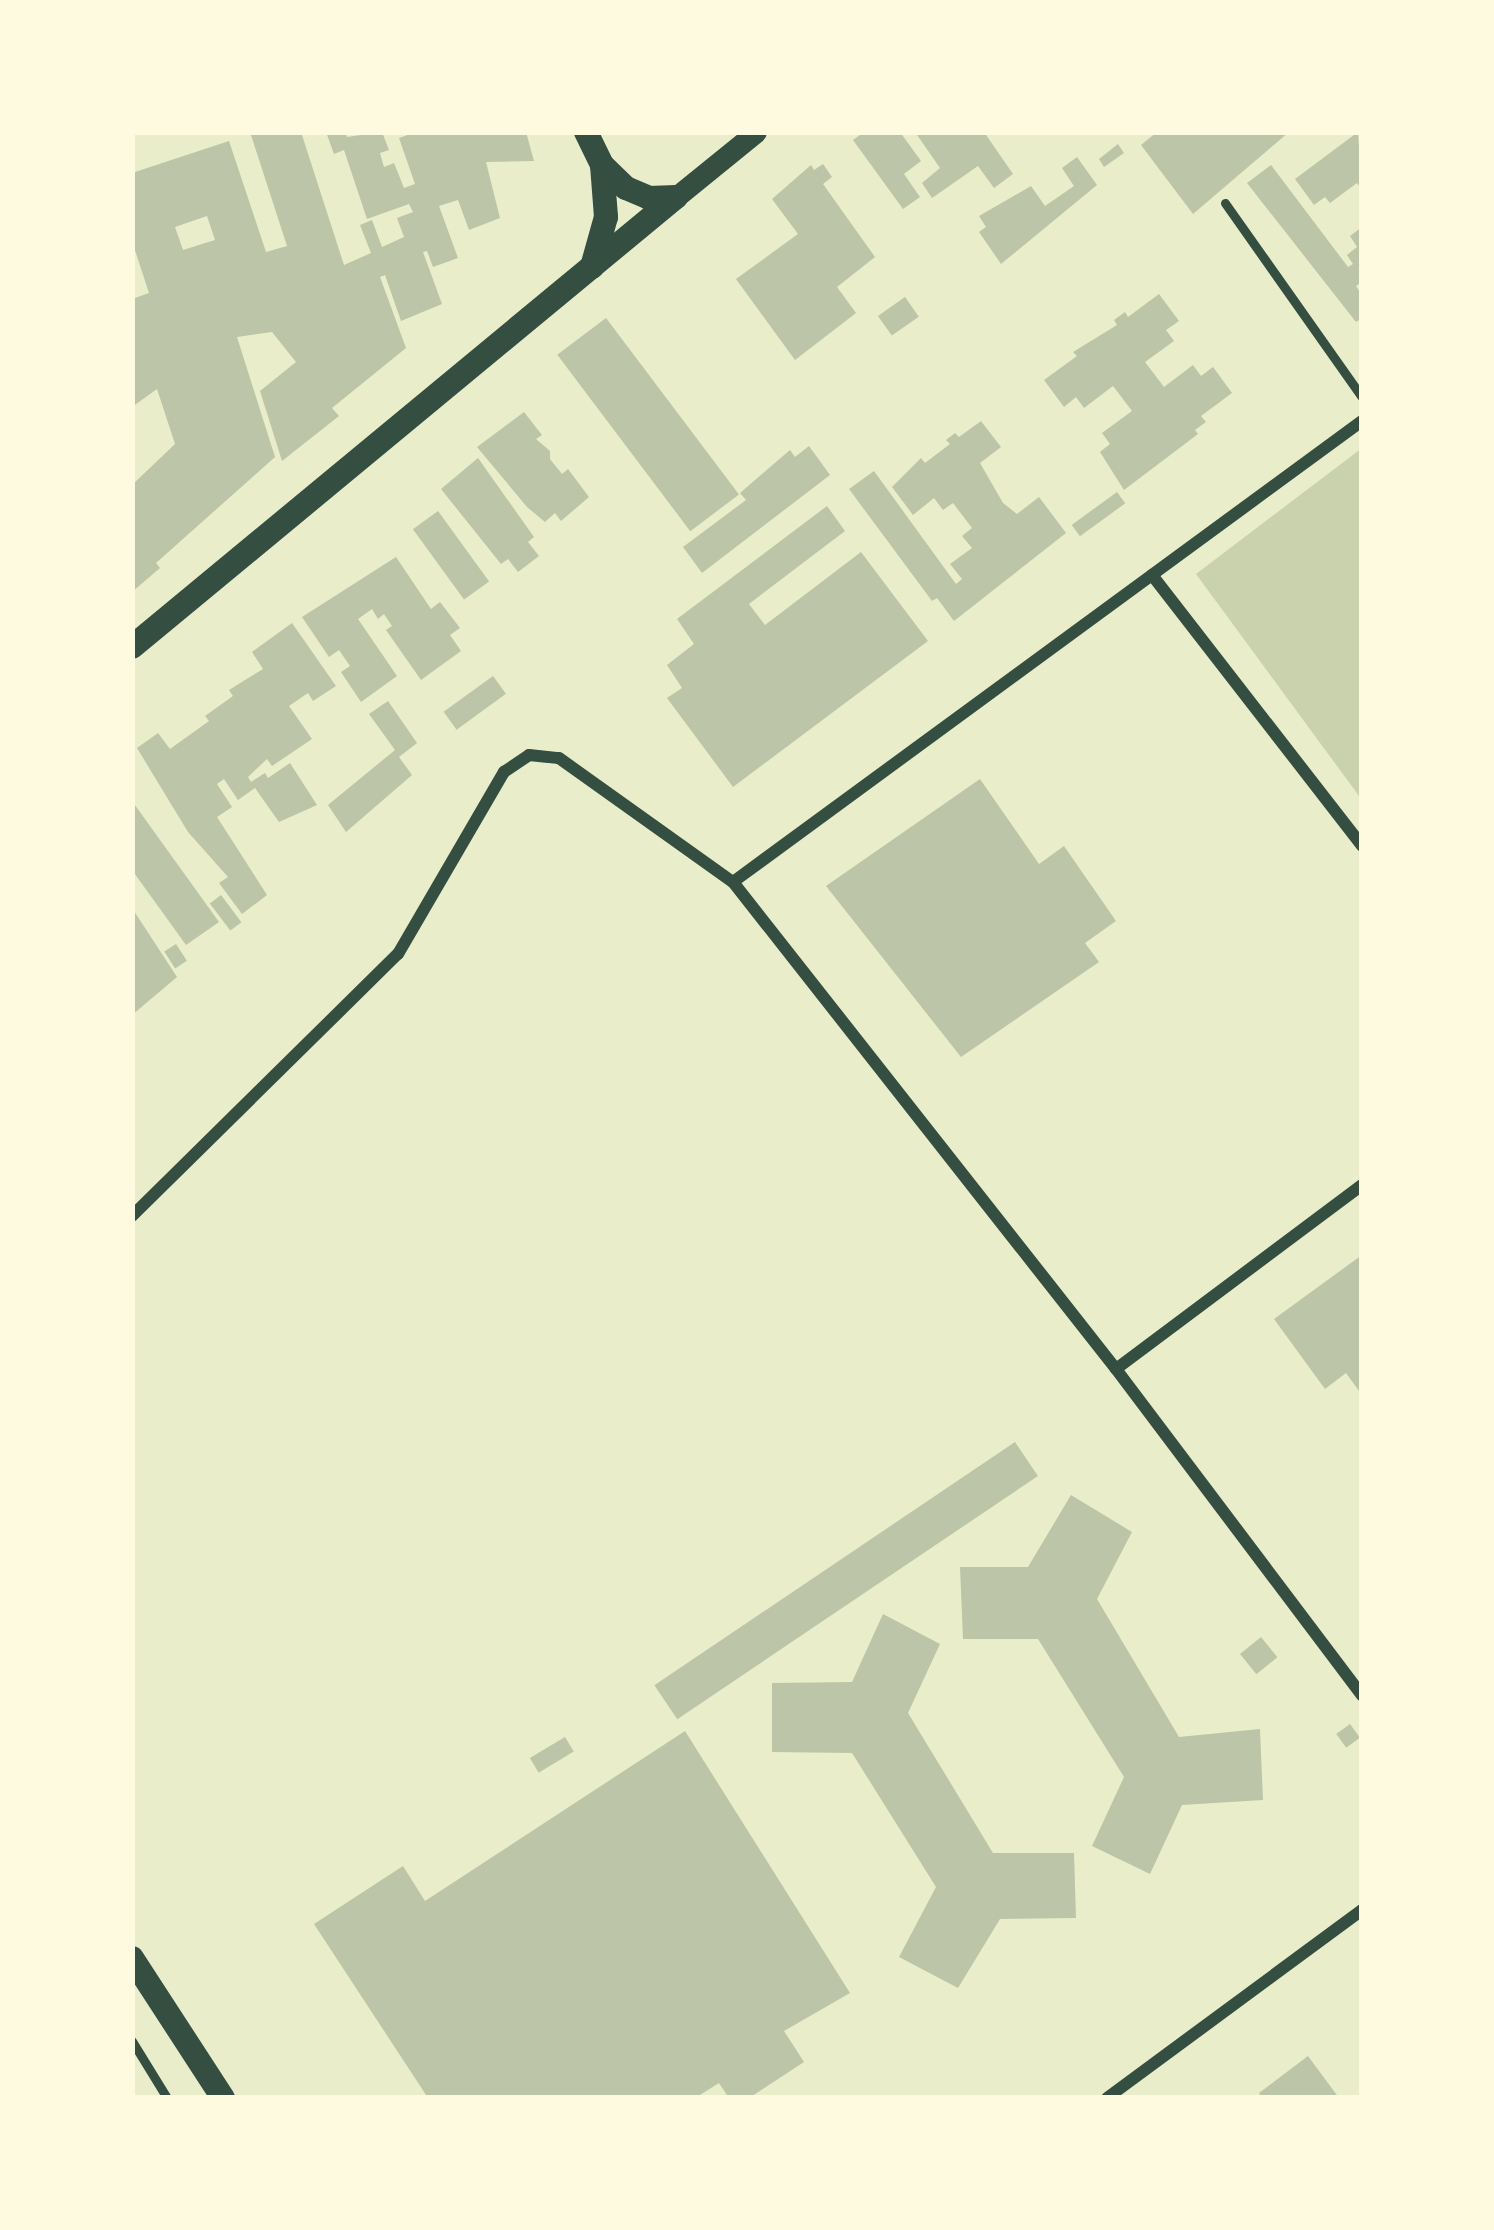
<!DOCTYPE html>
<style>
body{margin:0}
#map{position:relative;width:1494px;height:2230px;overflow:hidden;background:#e9edc9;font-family:"Asap Condensed",sans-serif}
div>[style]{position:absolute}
.green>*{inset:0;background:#cad2ad}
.building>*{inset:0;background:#bcc5a7;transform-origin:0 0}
.service>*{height:9px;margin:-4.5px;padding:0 4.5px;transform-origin:4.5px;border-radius:4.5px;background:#344e41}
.minor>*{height:12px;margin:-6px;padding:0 6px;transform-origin:6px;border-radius:6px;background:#344e41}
.tertiary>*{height:21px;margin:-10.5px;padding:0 10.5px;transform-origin:10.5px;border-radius:10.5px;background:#344e41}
.secondary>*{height:24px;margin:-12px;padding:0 12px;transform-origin:12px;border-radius:12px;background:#344e41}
span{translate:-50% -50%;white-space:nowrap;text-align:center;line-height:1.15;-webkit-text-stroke:12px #fefae0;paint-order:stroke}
.frame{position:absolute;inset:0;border:135px solid #fefae0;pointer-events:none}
</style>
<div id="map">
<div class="green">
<i style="clip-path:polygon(1362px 448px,1362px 800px,1196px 574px)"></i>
</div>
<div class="building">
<i style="clip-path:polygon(evenodd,301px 132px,344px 265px,371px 253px,360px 225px,372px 220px,382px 247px,404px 237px,397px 218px,413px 212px,409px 204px,367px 219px,344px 150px,334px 154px,326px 132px,345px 132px,347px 137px,382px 132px,389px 150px,380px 153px,384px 167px,394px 163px,404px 188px,415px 184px,399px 138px,416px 132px,526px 132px,534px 161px,486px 162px,500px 218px,469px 230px,458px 200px,439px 206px,458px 258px,433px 267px,427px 251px,423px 252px,442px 304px,401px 321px,385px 275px,380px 277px,406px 348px,332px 408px,339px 416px,282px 461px,260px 391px,296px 362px,272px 332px,237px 337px,275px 457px,156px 563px,160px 568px,132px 592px,132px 485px,175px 444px,157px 389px,132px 407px,132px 299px,149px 293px,132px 241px,132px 173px,229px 141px,266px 252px,287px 246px,251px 135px,301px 132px,207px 216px,215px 240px,183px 250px,175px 227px,207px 216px)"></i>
<i style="clip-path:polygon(864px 132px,900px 132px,921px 161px,904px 174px,920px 197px,903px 209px,853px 140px)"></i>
<i style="clip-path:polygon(915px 132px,984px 132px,1013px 174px,994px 188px,978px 166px,932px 198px,922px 183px,940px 168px)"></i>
<i style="clip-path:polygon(1157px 132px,1289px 132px,1193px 214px,1141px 145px)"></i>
<i style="clip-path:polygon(1358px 132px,1362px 190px,1357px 183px,1330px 203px,1325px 197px,1314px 205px,1295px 179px)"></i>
<i style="clip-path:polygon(1118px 144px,1124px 153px,1104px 167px,1099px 159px)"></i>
<i style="clip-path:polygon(1077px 157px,1097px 185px,1001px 264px,979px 232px,986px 227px,979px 216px,1031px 186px,1045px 206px,1074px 186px,1062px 168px)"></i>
<i style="clip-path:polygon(823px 164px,832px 177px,823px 184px,875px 257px,837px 287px,856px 313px,795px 360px,736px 279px,798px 234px,772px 199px,811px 165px,814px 170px)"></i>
<i style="clip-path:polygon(1271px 165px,1348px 267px,1353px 264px,1347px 255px,1357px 247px,1350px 236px,1362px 227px,1362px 282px,1356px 286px,1362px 295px,1362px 318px,1356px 322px,1247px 183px)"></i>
<i style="clip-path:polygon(1159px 294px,1179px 321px,1166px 330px,1174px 341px,1145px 362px,1164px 387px,1193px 365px,1201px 376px,1213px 367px,1232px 393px,1201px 416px,1206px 422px,1195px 430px,1198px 434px,1124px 490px,1100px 452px,1110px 444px,1102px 433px,1132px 411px,1113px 386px,1084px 408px,1076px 397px,1064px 407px,1044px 380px,1077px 356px,1073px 352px,1117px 325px,1114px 320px,1125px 312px,1128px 317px)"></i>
<i style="left:905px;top:297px;width:24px;height:33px;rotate:55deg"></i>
<i style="left:606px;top:318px;width:221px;height:61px;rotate:53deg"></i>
<i style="clip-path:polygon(524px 412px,542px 435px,536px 439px,550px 451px,550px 459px,562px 474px,568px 469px,589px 497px,561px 521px,555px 513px,545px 522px,527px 507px,477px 447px)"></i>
<i style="clip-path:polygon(981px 421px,1001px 447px,980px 463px,1003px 503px,1017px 514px,1039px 497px,1066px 533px,954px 621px,937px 598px,932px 601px,849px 489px,874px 471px,956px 584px,962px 579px,950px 564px,972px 548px,962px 536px,972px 528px,953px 503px,943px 510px,934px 498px,913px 515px,892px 487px,921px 458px,925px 463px,950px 444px,946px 440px,955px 433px,959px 437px)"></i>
<i style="clip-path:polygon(809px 446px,830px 475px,702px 573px,683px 547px,746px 500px,740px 493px,790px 450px,795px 457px)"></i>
<i style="clip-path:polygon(478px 458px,534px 537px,528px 542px,539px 556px,518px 572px,508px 559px,501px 564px,441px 489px)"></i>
<i style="left:1117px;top:492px;width:14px;height:56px;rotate:54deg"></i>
<i style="clip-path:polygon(827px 506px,845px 531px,749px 604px,765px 625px,861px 552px,928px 641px,733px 787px,667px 698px,682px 688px,667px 665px,694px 644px,677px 619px)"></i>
<i style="left:438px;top:511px;width:87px;height:31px;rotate:54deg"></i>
<i style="clip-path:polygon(396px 557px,431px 609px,440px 602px,460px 628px,450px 635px,461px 651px,421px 680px,386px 630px,392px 626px,384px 614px,378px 619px,372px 609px,358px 619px,397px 676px,361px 702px,341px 672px,350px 666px,339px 650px,329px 657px,302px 617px)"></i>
<i style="clip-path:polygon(292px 623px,336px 686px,313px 701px,308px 693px,289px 706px,312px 739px,272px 766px,267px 759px,248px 777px,251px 782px,265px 773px,268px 778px,290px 763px,317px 805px,279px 822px,255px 788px,238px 800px,224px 779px,217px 784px,232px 807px,217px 817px,267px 895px,242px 914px,219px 883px,228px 877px,188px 832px,137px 748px,158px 733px,170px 749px,209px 721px,205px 716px,233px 696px,229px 690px,263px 669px,252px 652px)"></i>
<i style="left:493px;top:676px;width:22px;height:61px;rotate:54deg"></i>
<i style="clip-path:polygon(388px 701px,417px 743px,399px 757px,412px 775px,346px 832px,328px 805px,395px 750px,369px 714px)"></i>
<i style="clip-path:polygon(980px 779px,1039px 864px,1064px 846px,1116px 921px,1085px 943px,1099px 962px,961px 1057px,826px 886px)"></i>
<i style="clip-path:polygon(132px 801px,219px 922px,186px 945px,132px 870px)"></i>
<i style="left:221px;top:895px;width:34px;height:14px;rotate:53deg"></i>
<i style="clip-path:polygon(132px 908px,177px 977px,132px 1015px)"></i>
<i style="left:176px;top:944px;width:20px;height:14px;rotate:57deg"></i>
<i style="clip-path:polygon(1362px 1255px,1362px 1395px,1346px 1373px,1325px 1389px,1274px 1319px)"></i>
<i style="left:1015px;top:1442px;width:41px;height:435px;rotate:56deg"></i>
<i style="clip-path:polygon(1071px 1495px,1132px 1532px,1097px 1599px,1179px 1737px,1260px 1729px,1263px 1800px,1182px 1805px,1150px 1874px,1092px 1846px,1124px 1777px,1038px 1639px,963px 1639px,960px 1567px,1028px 1567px)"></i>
<i style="clip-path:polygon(883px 1614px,940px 1644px,908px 1713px,993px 1853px,1074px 1853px,1076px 1918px,1000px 1919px,958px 1988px,899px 1957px,936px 1887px,852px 1753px,772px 1752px,772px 1683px,852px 1682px)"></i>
<i style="left:1261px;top:1637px;width:26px;height:27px;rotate:51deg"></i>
<i style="left:1350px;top:1724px;width:17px;height:17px;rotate:54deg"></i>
<i style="clip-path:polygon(685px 1731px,850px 1993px,784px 2031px,804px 2062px,749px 2098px,729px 2098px,719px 2083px,695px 2098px,428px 2098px,314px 1924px,403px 1866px,425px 1901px)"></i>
<i style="left:565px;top:1737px;width:17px;height:41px;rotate:59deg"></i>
<i style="clip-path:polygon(1308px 2056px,1339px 2098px,1262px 2098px,1259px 2093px)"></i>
</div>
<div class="service">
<i style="left:1225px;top:203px;width:237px;rotate:54.8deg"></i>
<i style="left:132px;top:2041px;width:67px;rotate:58.4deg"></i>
</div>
<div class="minor">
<i style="left:1152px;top:575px;width:343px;rotate:52.2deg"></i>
<i style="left:733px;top:882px;width:780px;rotate:-36.24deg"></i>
<i style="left:132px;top:1216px;width:373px;rotate:-44.6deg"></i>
<i style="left:398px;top:954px;width:211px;rotate:-59.8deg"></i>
<i style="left:504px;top:772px;width:30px;rotate:-34deg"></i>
<i style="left:529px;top:755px;width:30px;rotate:6deg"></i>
<i style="left:559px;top:758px;width:214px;rotate:35.5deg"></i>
<i style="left:733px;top:882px;width:620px;rotate:51.82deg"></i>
<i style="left:1116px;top:1369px;width:409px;rotate:53deg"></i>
<i style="left:1116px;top:1369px;width:307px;rotate:-36.8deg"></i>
<i style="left:1107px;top:2098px;width:317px;rotate:-36.4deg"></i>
</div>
<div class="tertiary">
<i style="left:676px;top:197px;width:103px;rotate:-39.1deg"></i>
</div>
<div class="secondary">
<i style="left:586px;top:132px;width:37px;rotate:64deg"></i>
<i style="left:602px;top:165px;width:33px;rotate:44deg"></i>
<i style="left:626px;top:188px;width:25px;rotate:23deg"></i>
<i style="left:649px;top:198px;width:27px;rotate:-2deg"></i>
<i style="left:592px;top:267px;width:52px;rotate:-74.4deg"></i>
<i style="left:606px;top:217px;width:52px;rotate:-94.4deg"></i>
<i style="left:132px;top:647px;width:706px;rotate:-39.6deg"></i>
<i style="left:132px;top:1958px;width:167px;rotate:57deg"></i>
</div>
<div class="frame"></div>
</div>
